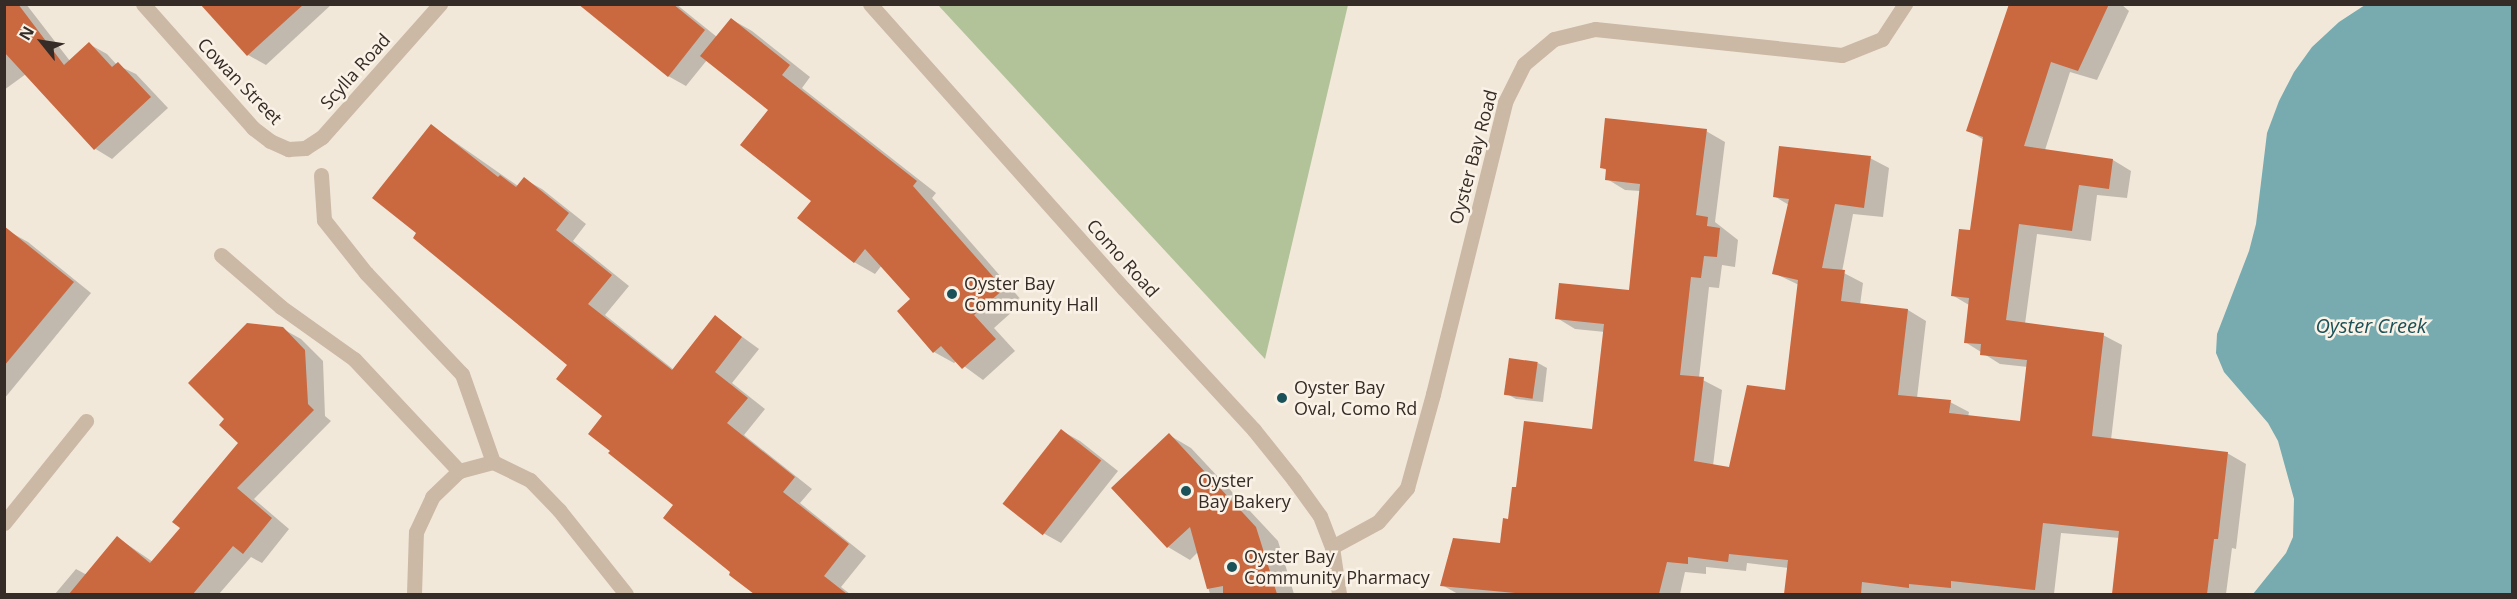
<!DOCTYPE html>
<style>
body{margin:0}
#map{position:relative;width:2517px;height:599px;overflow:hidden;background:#f2e8da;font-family:"Open Sans",sans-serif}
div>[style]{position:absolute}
.green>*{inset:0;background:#b2c299}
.water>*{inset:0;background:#78abb0}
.shadow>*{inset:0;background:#0003}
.building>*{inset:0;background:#ca6840;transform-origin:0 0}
.minor>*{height:15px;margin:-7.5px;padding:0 7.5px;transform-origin:7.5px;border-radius:7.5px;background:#cbb8a5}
.dots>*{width:16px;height:16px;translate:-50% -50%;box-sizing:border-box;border:3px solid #faf2e6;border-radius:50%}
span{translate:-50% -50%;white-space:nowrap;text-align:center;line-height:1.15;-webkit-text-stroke:5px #faf2e6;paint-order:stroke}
.street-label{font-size:18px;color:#362c27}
.poi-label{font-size:18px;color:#362c27}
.left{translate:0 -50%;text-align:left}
.water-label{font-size:20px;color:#1b5259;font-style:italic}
.frame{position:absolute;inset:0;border:6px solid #362c27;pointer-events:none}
.north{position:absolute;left:12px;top:12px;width:60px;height:60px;-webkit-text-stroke:4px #faf2e6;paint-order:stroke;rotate:300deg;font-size:16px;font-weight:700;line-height:24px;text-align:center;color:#362c27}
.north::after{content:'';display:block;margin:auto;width:21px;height:27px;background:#362c27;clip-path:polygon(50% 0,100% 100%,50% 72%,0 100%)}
</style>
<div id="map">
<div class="green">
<i style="clip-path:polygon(938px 5px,1348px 5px,1265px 359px)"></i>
</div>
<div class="water">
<i style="clip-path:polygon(2365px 5px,2512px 5px,2512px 594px,2253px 594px,2286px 553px,2293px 537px,2294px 499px,2278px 441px,2268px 423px,2224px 372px,2216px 353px,2217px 334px,2249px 251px,2256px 224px,2267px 133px,2279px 101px,2294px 72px,2312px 47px,2339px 22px)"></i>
</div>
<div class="shadow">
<i style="clip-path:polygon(4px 4px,26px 4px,70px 61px,89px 44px,107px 54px,117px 65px,136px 74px,168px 108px,112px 159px,94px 148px,26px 74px,4px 90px)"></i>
<i style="clip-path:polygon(206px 4px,332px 4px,266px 65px,248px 55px,203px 6px)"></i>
<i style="clip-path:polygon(580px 4px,676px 4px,717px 37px,731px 19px,752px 31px,810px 77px,802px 88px,936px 193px,932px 198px,1023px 302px,994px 328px,1015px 351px,983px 380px,957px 361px,954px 363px,934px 352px,912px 299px,882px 265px,875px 274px,854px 262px,813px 201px,770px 110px,707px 60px,686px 86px,668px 76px)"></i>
<i style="clip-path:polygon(2046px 4px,2121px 4px,2129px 11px,2097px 80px,2070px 72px,2045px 150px,2113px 160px,2131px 171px,2127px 198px,2097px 195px,2091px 241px,2037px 234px,2025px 324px,2103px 335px,2122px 345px,2111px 440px,2227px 453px,2246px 464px,2236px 549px,2232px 548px,2226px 594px,2115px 594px,2120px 538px,2061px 533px,2054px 594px,1785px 594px,1789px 568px,1747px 563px,1746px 571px,1706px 567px,1706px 574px,1685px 572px,1680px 594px,1458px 594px,1442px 585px,1502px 544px,1518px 489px,1593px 431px,1605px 332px,1575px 329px,1557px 318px,1630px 292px,1640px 191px,1625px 190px,1607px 179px,1608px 171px,1601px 167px,1706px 131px,1725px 142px,1715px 222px,1738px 240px,1735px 267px,1722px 265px,1719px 288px,1709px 287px,1699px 378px,1722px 390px,1713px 466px,1730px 469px,1787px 391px,1799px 285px,1774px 273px,1789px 205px,1774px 196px,1870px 158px,1889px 168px,1883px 217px,1853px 214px,1842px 272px,1863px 283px,1860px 305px,1908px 310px,1926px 321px,1917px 398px,1950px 402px,1969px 412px,1968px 417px,2022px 422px,2028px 367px,2000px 364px,1965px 342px,1969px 305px,1952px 295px,1972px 232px,1984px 140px,1968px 130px)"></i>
<i style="clip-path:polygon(432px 126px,518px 186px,524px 179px,542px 189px,586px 224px,573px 241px,629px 286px,605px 315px,674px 370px,715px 317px,759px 349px,732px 383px,765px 409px,744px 435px,812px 489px,800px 503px,866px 556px,841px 587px,850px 594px,758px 594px,665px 518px,675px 505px,612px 450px,605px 416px,569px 364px,418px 233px)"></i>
<i style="clip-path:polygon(10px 232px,28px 242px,91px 293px,4px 399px,4px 238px)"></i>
<i style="clip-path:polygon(283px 329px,301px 339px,323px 361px,325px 416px,331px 421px,254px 499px,289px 529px,262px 563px,251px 557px,219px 594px,55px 594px,76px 569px,87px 575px,118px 538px,153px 562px,182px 528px,240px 443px)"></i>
<i style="clip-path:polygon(1538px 363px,1547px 368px,1543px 402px,1516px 399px,1507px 394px)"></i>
<i style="clip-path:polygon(1062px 431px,1080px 441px,1118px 471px,1061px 543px,1043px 533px)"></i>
<i style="clip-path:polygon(1169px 435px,1191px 448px,1278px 541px,1294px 594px,1210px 594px,1198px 552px,1190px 560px,1168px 547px)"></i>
</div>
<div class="building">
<i style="clip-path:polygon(4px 4px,18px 4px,64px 65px,89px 42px,112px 67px,118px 62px,151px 97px,94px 150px,4px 52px)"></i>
<i style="clip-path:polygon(200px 4px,304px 4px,247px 56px)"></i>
<i style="clip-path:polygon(578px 4px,673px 4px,705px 30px,668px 77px)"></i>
<i style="clip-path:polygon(2009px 4px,2109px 4px,2078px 71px,2051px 62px,2024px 146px,2113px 159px,2109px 189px,2079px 185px,2072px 231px,2019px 224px,2006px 320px,2104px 333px,2092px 436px,2228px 452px,2218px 539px,2214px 539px,2207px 594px,2112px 594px,2119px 531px,2043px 523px,2035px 590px,1951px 581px,1951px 588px,1909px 584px,1909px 588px,1862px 582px,1861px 594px,1784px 594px,1788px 560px,1729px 554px,1728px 562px,1688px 557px,1688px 564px,1667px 562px,1659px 594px,1526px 594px,1440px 586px,1453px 538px,1500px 543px,1503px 518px,1508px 519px,1512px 487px,1516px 487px,1524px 421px,1592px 429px,1604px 324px,1555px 319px,1559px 283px,1629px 290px,1640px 184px,1605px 180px,1606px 169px,1600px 168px,1605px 118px,1707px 129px,1696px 215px,1708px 217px,1707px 226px,1720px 228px,1717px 257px,1704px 256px,1701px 278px,1691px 277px,1680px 375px,1704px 377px,1694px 461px,1729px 467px,1747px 385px,1785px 390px,1798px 280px,1772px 274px,1789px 199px,1773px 197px,1779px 146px,1871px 156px,1864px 208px,1835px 204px,1822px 268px,1845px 270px,1841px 301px,1908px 309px,1898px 395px,1951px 400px,1949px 413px,2020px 421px,2027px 360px,1980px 355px,1981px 344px,1964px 343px,1969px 298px,1951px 296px,1959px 229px,1970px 230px,1983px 137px,1966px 131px)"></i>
<i style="clip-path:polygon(731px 18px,790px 65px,782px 75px,917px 181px,913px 186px,1004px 289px,974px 315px,996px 339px,962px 369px,941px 346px,933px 353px,897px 311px,910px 299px,865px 249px,854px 263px,797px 218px,811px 201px,740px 145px,768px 110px,700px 56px)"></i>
<i style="clip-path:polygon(431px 124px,498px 177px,500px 175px,516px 187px,524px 177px,569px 213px,556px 230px,612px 275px,588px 304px,672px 370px,715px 315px,742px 337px,715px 372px,748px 398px,727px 423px,795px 477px,783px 492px,849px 544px,824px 576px,847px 594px,754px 594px,729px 575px,730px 572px,663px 518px,673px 505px,608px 453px,610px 451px,588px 434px,602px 416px,556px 379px,567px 365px,413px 238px,416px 233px,372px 198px)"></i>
<i style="clip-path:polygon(4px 226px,74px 282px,4px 366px)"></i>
<i style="clip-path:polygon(247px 323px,283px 327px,305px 350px,308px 404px,314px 410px,237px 488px,272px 518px,243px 554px,233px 546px,193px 594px,69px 594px,117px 536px,150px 563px,180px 528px,172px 522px,238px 443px,219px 425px,224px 419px,188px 383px)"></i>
<i style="left:1509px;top:358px;width:29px;height:37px;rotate:8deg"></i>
<i style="left:1061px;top:429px;width:51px;height:95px;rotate:38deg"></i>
<i style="clip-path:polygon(1169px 433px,1256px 527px,1277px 594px,1223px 594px,1223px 586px,1207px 589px,1190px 527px,1167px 548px,1111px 488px)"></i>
</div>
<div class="minor">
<i style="left:143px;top:4px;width:166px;rotate:48.4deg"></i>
<i style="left:253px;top:128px;width:21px;rotate:37deg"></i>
<i style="left:270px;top:141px;width:20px;rotate:24deg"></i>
<i style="left:288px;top:149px;width:17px;rotate:-3deg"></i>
<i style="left:305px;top:148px;width:20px;rotate:-33deg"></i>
<i style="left:322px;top:137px;width:178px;rotate:-48.4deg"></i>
<i style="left:870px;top:4px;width:382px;rotate:48.3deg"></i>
<i style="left:1124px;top:289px;width:192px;rotate:47.3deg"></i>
<i style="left:1254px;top:430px;width:64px;rotate:51.3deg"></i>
<i style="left:1294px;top:480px;width:44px;rotate:54.2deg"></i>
<i style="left:1320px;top:516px;width:33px;rotate:69deg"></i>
<i style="left:1332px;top:547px;width:48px;rotate:81.5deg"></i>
<i style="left:321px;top:175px;width:45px;rotate:86.2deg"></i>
<i style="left:324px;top:220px;width:68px;rotate:51.6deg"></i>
<i style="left:366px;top:273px;width:139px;rotate:46.5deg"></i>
<i style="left:462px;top:374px;width:93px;rotate:70.6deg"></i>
<i style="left:221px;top:255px;width:79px;rotate:40.9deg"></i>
<i style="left:281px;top:307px;width:90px;rotate:35.5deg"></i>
<i style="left:354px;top:359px;width:154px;rotate:46.8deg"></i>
<i style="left:493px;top:462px;width:41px;rotate:25.9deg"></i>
<i style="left:530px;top:480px;width:42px;rotate:46deg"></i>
<i style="left:559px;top:510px;width:107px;rotate:51.4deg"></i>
<i style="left:4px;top:523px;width:131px;rotate:-51.2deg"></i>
<i style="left:1332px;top:547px;width:52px;rotate:-28.5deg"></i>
<i style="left:1378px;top:522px;width:45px;rotate:-49.5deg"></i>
<i style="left:1407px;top:488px;width:98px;rotate:-74.5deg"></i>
<i style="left:1433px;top:394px;width:301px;rotate:-76.1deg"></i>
<i style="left:1505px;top:102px;width:42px;rotate:-63.4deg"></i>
<i style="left:1524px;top:64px;width:39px;rotate:-40deg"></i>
<i style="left:1554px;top:39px;width:42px;rotate:-13.7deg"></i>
<i style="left:1595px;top:29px;width:248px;rotate:6deg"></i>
<i style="left:1842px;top:55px;width:43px;rotate:-21.8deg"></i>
<i style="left:1882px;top:39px;width:42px;rotate:-56.7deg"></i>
<i style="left:414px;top:594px;width:62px;rotate:-88.2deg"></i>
<i style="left:416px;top:532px;width:38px;rotate:-65deg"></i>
<i style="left:432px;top:497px;width:37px;rotate:-44deg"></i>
<i style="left:459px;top:471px;width:35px;rotate:-15deg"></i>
</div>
<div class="dots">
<i style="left:952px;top:294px;background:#1b5259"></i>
<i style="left:1282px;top:398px;background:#1b5259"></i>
<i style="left:1186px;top:491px;background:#1b5259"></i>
<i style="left:1232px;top:567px;background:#1b5259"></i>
</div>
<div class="street-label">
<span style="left:355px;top:71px;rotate:-48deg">Scylla Road</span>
<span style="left:240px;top:81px;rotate:46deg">Cowan Street</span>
<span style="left:1473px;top:157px;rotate:-75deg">Oyster Bay Road</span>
<span style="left:1123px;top:258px;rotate:48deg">Como Road</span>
</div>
<div class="poi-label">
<span class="left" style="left:964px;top:294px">Oyster Bay<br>Community Hall</span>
<span class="left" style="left:1294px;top:398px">Oyster Bay<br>Oval, Como Rd</span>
<span class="left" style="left:1198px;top:491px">Oyster<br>Bay Bakery</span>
<span class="left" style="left:1244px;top:567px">Oyster Bay<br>Community Pharmacy</span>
</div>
<div class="water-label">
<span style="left:2371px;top:325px">Oyster Creek</span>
</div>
<div class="frame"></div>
<div class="north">N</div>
</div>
